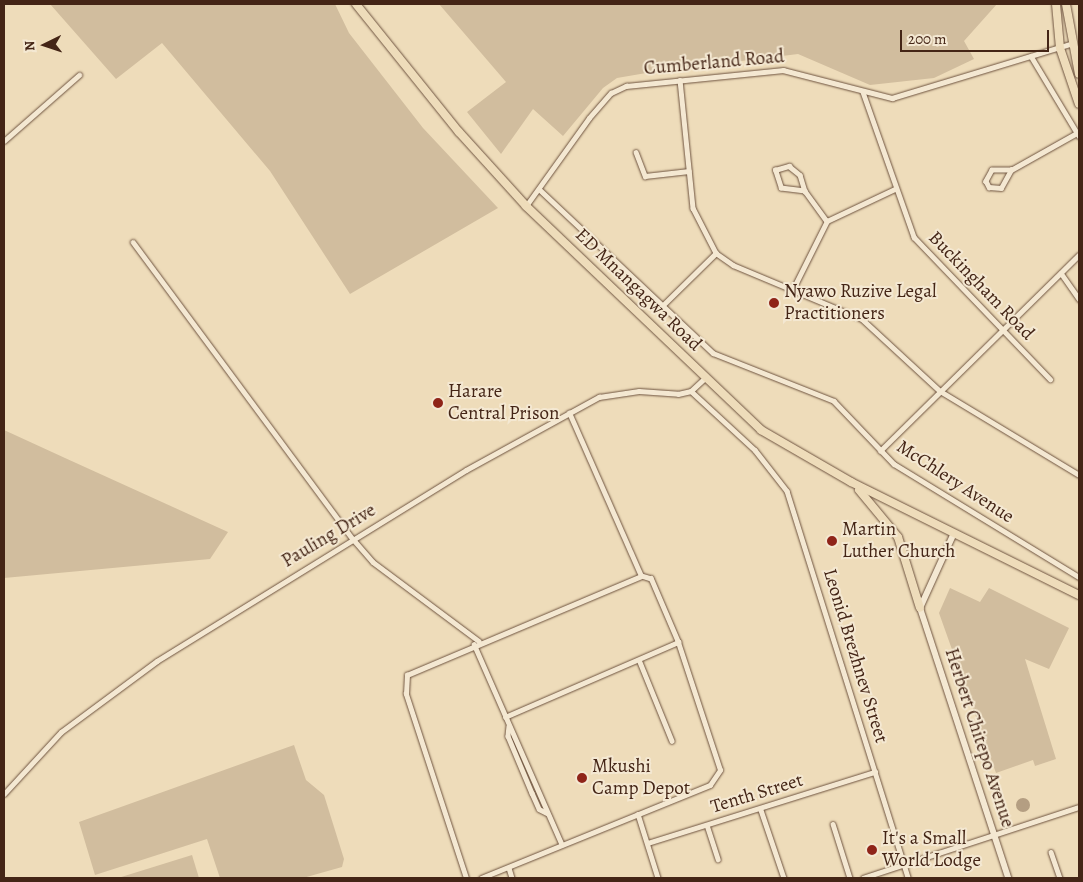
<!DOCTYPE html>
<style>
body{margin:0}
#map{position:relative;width:1083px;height:882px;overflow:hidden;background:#eedcba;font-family:Alegreya,serif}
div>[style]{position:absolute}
.green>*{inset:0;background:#d1bd9e}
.water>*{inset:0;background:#b49e82}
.round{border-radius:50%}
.roads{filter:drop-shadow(0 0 1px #6e533f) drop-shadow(0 0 1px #6e533f)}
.street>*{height:4.5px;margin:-2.25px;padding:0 2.25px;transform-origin:2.25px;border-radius:2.25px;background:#f4e8d2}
.secondary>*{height:6px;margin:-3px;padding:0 3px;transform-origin:3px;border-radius:3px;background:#f4e8d2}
.highway>*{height:8px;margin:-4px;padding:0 4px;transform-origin:4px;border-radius:4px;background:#eedcba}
.dots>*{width:14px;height:14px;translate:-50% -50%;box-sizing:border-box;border:2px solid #f4e8d2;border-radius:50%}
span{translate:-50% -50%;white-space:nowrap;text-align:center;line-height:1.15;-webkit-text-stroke:4px #f4e8d2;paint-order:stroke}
.street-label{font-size:19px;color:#442516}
.poi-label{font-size:19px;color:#442516}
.left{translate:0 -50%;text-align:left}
.frame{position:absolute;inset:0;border:5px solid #442516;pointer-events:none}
.north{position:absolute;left:20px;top:20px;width:50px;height:50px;-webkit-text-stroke:4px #f4e8d2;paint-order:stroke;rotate:266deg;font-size:14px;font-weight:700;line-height:20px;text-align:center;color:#442516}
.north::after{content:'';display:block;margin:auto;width:18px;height:22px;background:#442516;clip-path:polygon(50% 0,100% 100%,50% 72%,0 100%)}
.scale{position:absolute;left:900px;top:30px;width:149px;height:22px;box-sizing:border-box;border:2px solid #442516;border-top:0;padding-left:6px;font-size:15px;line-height:18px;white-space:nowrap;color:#442516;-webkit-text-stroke:4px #f4e8d2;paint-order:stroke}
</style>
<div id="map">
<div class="green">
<i style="clip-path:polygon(50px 4px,335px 4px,349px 33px,423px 128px,498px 208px,350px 294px,270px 171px,162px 43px,116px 79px)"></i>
<i style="clip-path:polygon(439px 4px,997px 4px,964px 41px,974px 59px,934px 78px,870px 85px,798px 54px,652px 72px,617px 78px,603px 88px,563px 136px,533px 109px,501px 154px,467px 112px,506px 82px)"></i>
<i style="clip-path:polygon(4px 430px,65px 458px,228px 532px,210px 559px,4px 578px)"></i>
<i style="clip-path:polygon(950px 588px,980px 602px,989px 588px,1069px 628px,1049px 669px,1025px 659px,1056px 759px,1035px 766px,1033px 760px,996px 773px,939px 613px)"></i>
<i style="clip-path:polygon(294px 745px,306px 780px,324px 795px,344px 859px,342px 867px,303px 878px,220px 878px,207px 839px,95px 875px,79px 822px)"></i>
<i style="clip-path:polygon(192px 855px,199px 878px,118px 878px)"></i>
</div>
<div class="water">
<i class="round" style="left:1016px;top:798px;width:14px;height:14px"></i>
</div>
<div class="roads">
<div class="street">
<i style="left:1031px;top:56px;width:93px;rotate:59deg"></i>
<i style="left:680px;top:80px;width:129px;rotate:84.2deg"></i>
<i style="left:693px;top:208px;width:51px;rotate:62.9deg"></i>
<i style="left:716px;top:253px;width:21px;rotate:35deg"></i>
<i style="left:733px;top:265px;width:140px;rotate:22.7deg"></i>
<i style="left:862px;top:319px;width:106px;rotate:42.7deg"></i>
<i style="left:940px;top:391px;width:162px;rotate:31.1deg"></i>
<i style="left:863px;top:92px;width:154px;rotate:70.6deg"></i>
<i style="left:914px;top:237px;width:197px;rotate:46.2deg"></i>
<i style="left:4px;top:141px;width:100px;rotate:-41.3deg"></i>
<i style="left:636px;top:152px;width:26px;rotate:69deg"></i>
<i style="left:645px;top:176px;width:44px;rotate:-6.5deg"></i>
<i style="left:1011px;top:170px;width:19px;rotate:180deg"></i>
<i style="left:992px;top:170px;width:13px;rotate:119deg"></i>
<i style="left:986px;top:181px;width:7px;rotate:63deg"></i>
<i style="left:989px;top:187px;width:12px;rotate:5deg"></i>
<i style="left:1001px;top:188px;width:21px;rotate:-61deg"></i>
<i style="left:1011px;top:170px;width:76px;rotate:-29.3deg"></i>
<i style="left:539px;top:189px;width:239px;rotate:43.3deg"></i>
<i style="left:713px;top:353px;width:130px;rotate:21.6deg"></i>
<i style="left:834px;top:401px;width:87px;rotate:46.4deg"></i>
<i style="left:894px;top:464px;width:217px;rotate:31.4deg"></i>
<i style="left:805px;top:191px;width:24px;rotate:-173deg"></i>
<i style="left:781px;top:188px;width:19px;rotate:-108deg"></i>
<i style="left:775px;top:170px;width:15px;rotate:-16deg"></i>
<i style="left:789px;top:166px;width:14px;rotate:39deg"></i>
<i style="left:800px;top:175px;width:17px;rotate:73deg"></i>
<i style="left:805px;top:191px;width:37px;rotate:54deg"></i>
<i style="left:526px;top:206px;width:108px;rotate:-54.4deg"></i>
<i style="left:589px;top:118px;width:33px;rotate:-49deg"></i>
<i style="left:611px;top:93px;width:17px;rotate:-25deg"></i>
<i style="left:626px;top:86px;width:158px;rotate:-5.8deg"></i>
<i style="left:783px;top:70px;width:113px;rotate:14.4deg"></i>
<i style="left:892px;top:98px;width:186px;rotate:-16.9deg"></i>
<i style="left:133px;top:242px;width:370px;rotate:53.5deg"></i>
<i style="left:353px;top:539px;width:30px;rotate:49deg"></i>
<i style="left:373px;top:562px;width:132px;rotate:36.7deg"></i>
<i style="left:1061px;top:273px;width:32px;rotate:55deg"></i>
<i style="left:793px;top:289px;width:76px;rotate:-63.4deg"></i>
<i style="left:827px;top:221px;width:75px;rotate:-25.2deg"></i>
<i style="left:661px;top:307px;width:77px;rotate:-44.5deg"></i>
<i style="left:691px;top:391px;width:87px;rotate:42.7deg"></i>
<i style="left:755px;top:450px;width:52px;rotate:52deg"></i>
<i style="left:787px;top:491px;width:405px;rotate:72.6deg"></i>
<i style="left:880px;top:451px;width:279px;rotate:-44.6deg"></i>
<i style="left:474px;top:644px;width:219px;rotate:66.3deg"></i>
<i style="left:640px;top:662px;width:85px;rotate:67.9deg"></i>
<i style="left:505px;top:717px;width:189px;rotate:-23.4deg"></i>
<i style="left:509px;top:726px;width:10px;rotate:96deg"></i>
<i style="left:508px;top:736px;width:62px;rotate:67.2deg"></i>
<i style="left:532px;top:793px;width:17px;rotate:66deg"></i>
<i style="left:539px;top:809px;width:9px;rotate:27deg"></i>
<i style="left:4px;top:794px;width:84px;rotate:-47.4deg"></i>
<i style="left:61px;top:732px;width:119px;rotate:-36.5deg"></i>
<i style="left:157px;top:661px;width:363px;rotate:-31.7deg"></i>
<i style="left:466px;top:470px;width:152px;rotate:-28.8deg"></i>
<i style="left:599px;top:397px;width:40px;rotate:-8.5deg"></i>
<i style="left:639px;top:391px;width:39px;rotate:4deg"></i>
<i style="left:678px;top:394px;width:13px;rotate:-13deg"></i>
<i style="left:691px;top:391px;width:19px;rotate:-43deg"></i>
<i style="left:761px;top:810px;width:72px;rotate:71.3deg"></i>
<i style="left:638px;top:814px;width:67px;rotate:72.6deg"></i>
<i style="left:833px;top:824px;width:57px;rotate:72.5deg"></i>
<i style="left:707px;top:825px;width:36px;rotate:72deg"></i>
<i style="left:648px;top:843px;width:238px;rotate:-17.4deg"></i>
<i style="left:1051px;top:852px;width:28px;rotate:71deg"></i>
<i style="left:509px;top:868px;width:10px;rotate:73deg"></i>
<i style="left:466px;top:878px;width:194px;rotate:-108.1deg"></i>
<i style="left:406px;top:694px;width:19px;rotate:-87deg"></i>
<i style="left:407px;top:675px;width:254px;rotate:-22.9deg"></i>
<i style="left:481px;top:878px;width:247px;rotate:-22.1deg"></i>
<i style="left:710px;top:785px;width:18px;rotate:-56deg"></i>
<i style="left:720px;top:770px;width:135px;rotate:-108.2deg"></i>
<i style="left:678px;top:642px;width:69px;rotate:-113.2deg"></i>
<i style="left:651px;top:579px;width:10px;rotate:-163deg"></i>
<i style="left:641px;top:576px;width:178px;rotate:-113.8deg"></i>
<i style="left:863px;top:878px;width:227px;rotate:-18.2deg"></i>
</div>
<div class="secondary">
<i style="left:954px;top:533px;width:82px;rotate:114.4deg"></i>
<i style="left:920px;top:608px;width:284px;rotate:71.9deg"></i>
</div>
<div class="highway">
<i style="left:356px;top:4px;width:164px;rotate:51.2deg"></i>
<i style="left:459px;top:132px;width:100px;rotate:47.8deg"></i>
<i style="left:526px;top:206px;width:325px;rotate:43.6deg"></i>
<i style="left:761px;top:430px;width:104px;rotate:30deg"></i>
<i style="left:851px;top:482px;width:254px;rotate:26.4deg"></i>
<i style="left:1056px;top:4px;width:44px;rotate:84.8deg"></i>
<i style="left:1060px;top:48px;width:59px;rotate:71.3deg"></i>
<i style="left:1066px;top:4px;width:71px;rotate:79.5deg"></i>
<i style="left:859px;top:490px;width:61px;rotate:50.3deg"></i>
<i style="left:898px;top:537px;width:74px;rotate:72.8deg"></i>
</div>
</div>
<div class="dots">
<i style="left:774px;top:303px;background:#8f2418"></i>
<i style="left:438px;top:403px;background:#8f2418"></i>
<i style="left:832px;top:541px;background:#8f2418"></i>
<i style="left:582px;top:778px;background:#8f2418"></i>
<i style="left:872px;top:850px;background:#8f2418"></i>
</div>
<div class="street-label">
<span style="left:714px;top:63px;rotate:-5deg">Cumberland Road</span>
<span style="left:981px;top:286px;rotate:46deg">Buckingham Road</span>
<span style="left:638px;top:290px;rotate:44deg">ED Mnangagwa Road</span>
<span style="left:955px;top:482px;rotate:33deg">McChlery Avenue</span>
<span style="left:329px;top:536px;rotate:-31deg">Pauling Drive</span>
<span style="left:855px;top:656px;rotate:73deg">Leonid Brezhnev Street</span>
<span style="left:979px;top:738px;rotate:72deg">Herbert Chitepo Avenue</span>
<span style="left:757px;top:794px;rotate:-17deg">Tenth Street</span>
</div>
<div class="poi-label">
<span class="left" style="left:784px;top:303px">Nyawo Ruzive Legal<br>Practitioners</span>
<span class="left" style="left:448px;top:403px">Harare<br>Central Prison</span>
<span class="left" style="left:842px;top:541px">Martin<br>Luther Church</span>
<span class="left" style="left:592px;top:778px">Mkushi<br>Camp Depot</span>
<span class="left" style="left:882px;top:850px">It's a Small<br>World Lodge</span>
</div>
<div class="frame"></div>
<div class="north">N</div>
<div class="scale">200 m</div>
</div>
